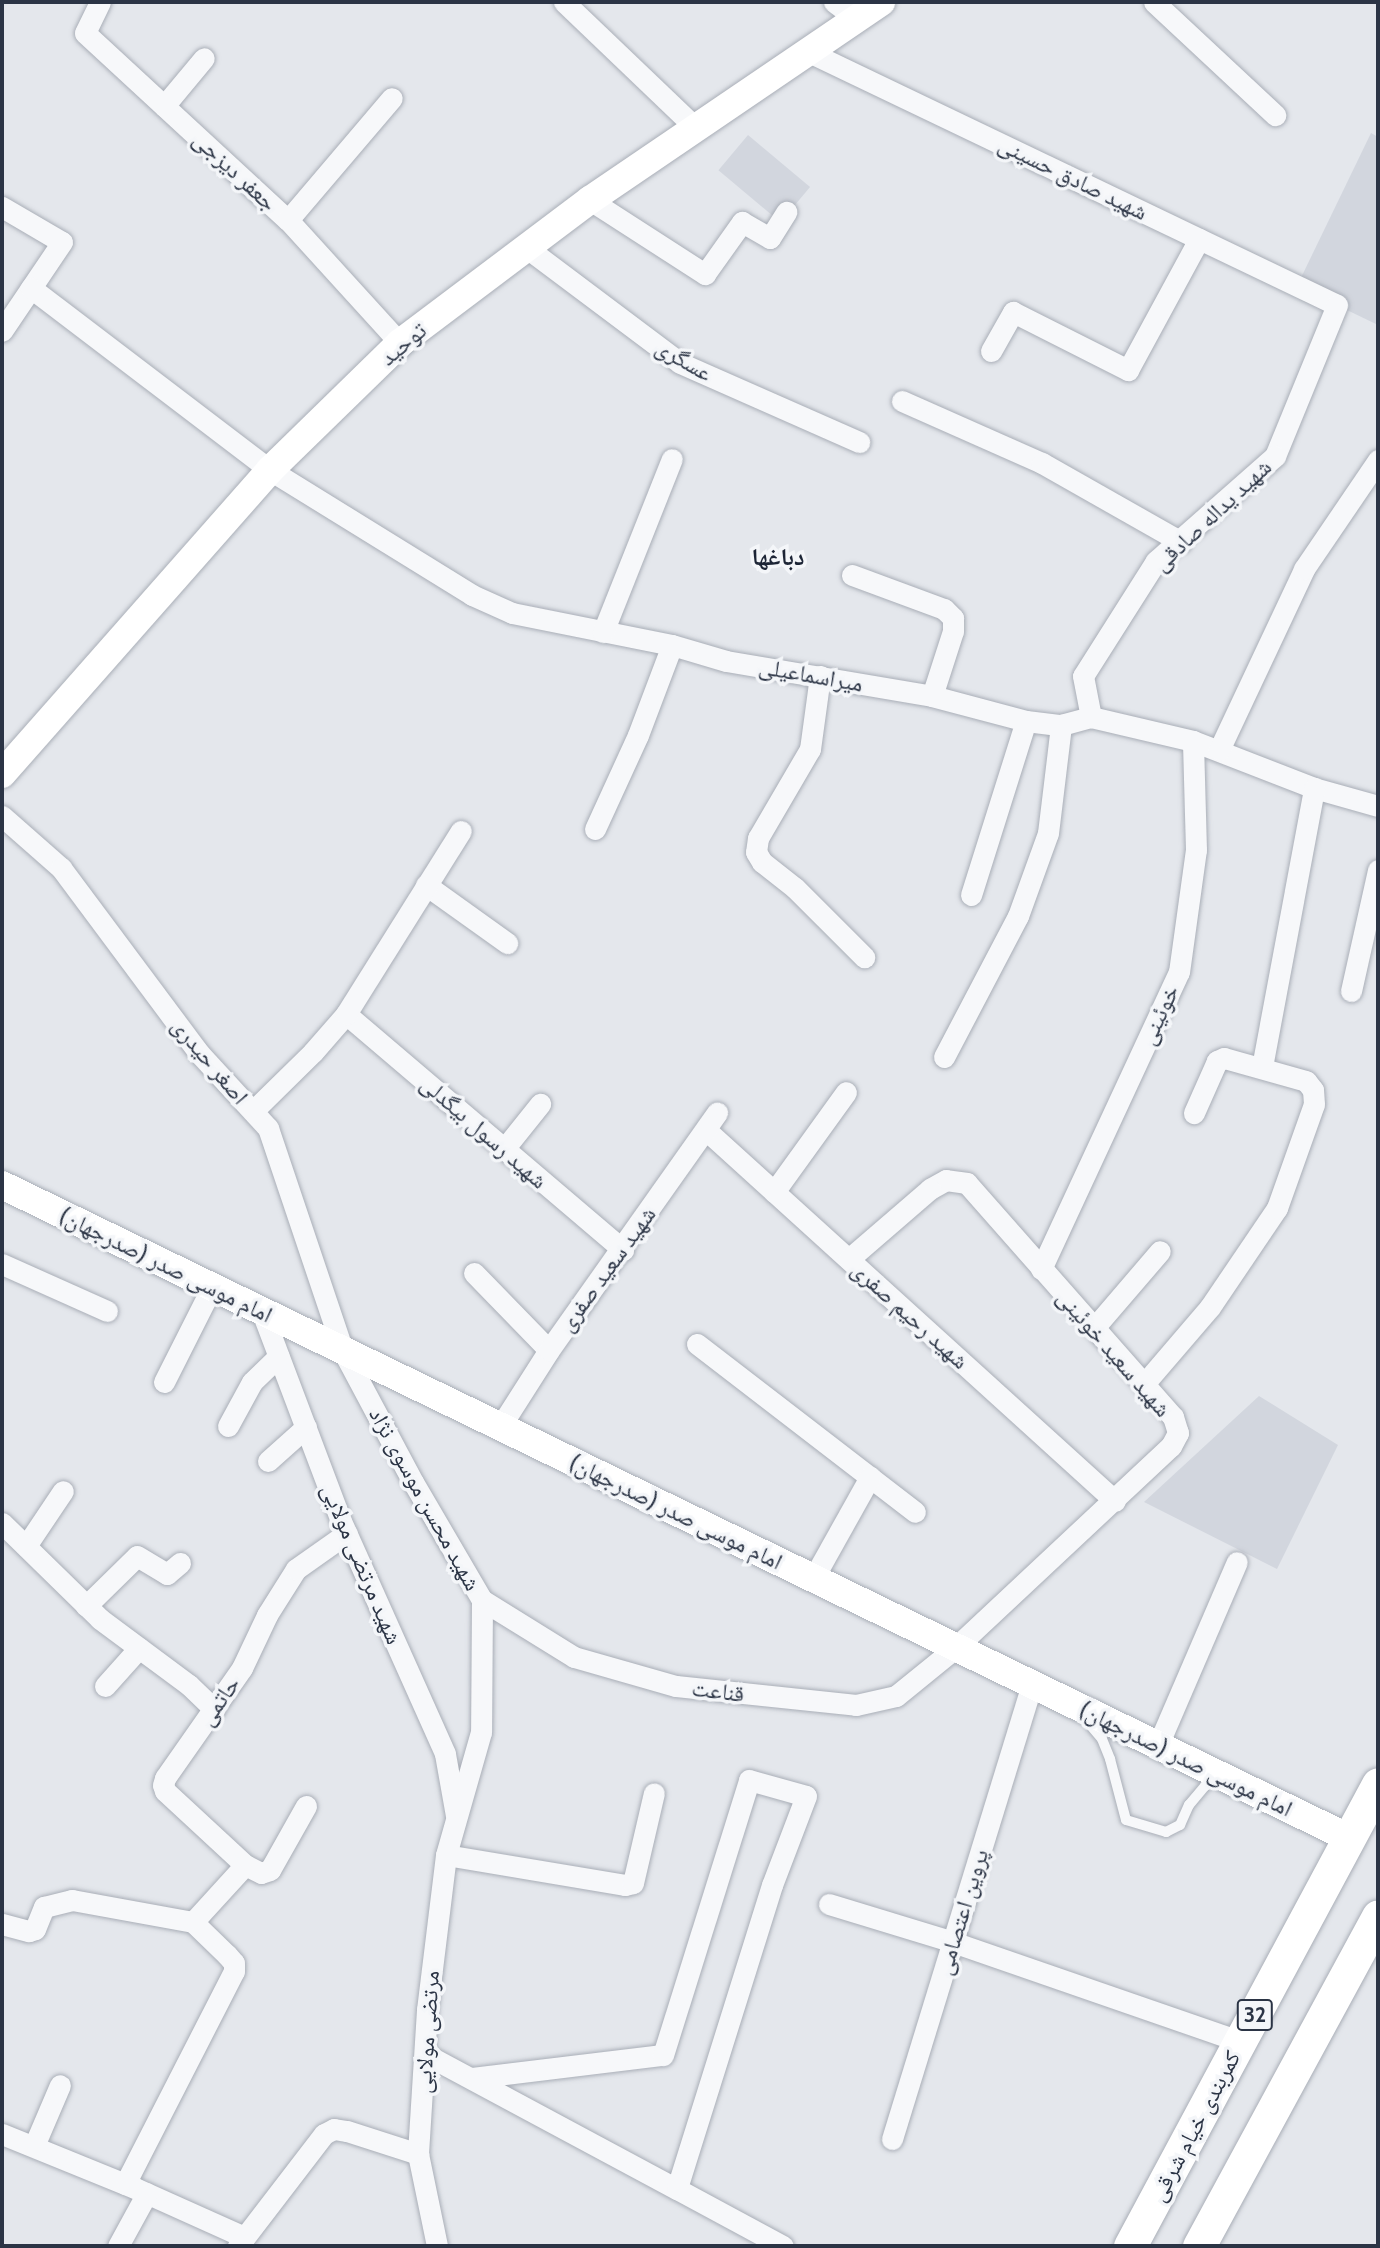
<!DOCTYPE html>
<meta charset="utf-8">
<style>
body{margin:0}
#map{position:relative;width:1380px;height:2248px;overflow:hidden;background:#e4e7ec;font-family:Cabin,"Noto Naskh Arabic",sans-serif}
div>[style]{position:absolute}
.built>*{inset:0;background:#d2d6de;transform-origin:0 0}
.roads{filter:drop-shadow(0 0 2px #a9aeb7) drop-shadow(0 0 2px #a9aeb7)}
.service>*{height:10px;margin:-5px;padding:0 5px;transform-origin:5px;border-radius:5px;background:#f7f8fa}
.minor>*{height:21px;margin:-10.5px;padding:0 10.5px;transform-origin:10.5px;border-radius:10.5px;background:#f7f8fa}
.secondary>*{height:28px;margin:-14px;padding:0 14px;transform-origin:14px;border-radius:14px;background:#fff}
.trunk>*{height:33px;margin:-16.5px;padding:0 16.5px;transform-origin:16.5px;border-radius:16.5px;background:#fff}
span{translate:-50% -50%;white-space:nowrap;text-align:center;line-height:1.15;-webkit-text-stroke:7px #f4f6f9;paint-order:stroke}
.shield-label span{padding:2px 5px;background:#f4f6f9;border:2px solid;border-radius:5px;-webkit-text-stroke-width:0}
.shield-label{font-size:21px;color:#2b3445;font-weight:700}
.street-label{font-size:23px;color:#2b3445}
.neighbourhood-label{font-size:24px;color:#1d2536;font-weight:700}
.frame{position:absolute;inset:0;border:4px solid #2b3445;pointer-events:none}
</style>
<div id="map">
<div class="built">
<i style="clip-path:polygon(1371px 133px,1378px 137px,1378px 325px,1297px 286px)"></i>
<i style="left:748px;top:135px;width:81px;height:46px;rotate:40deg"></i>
<i style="clip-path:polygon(1259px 1396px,1338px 1445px,1277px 1569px,1144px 1502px)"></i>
</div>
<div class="roads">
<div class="service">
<i style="left:1087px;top:1721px;width:23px;rotate:50deg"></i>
<i style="left:1102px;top:1739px;width:22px;rotate:68deg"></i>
<i style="left:1110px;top:1759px;width:63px;rotate:75.3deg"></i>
<i style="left:1126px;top:1820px;width:42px;rotate:16.7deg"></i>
<i style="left:1166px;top:1832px;width:16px;rotate:-27deg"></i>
<i style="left:1180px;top:1825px;width:22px;rotate:-66deg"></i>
<i style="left:1189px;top:1805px;width:25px;rotate:-50deg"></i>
<i style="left:1205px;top:1786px;width:17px;rotate:-33deg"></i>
</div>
<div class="minor">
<i style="left:100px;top:2px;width:34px;rotate:116deg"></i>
<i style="left:85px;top:33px;width:276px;rotate:42.7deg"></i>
<i style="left:288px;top:220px;width:166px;rotate:47.7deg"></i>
<i style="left:564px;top:2px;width:181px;rotate:43.7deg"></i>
<i style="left:834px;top:2px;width:26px;rotate:37deg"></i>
<i style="left:1154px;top:2px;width:166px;rotate:43deg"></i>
<i style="left:809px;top:52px;width:585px;rotate:25.6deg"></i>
<i style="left:1337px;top:305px;width:163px;rotate:112.3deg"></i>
<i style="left:1275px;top:456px;width:159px;rotate:138.6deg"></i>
<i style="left:1156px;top:561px;width:136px;rotate:122.4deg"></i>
<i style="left:1083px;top:676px;width:42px;rotate:79deg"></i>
<i style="left:164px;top:106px;width:62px;rotate:-50.2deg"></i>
<i style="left:590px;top:200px;width:137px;rotate:32.8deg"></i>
<i style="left:705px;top:274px;width:64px;rotate:-54.6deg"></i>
<i style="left:742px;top:222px;width:32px;rotate:30deg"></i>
<i style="left:770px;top:238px;width:31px;rotate:-58deg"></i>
<i style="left:2px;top:207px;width:69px;rotate:30.3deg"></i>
<i style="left:62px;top:242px;width:107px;rotate:124deg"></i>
<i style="left:288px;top:220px;width:160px;rotate:-49.6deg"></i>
<i style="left:527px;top:248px;width:191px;rotate:36.9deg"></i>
<i style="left:680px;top:363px;width:196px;rotate:23.8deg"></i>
<i style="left:31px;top:288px;width:300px;rotate:37.3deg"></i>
<i style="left:270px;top:470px;width:238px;rotate:31.7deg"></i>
<i style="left:472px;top:595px;width:44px;rotate:24.2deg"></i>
<i style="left:512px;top:613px;width:163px;rotate:11.3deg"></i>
<i style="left:672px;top:645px;width:56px;rotate:16.5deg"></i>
<i style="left:726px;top:661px;width:209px;rotate:9.6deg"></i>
<i style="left:932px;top:696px;width:97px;rotate:14.9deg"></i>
<i style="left:1026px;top:721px;width:35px;rotate:7deg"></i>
<i style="left:1061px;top:725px;width:31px;rotate:-15deg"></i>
<i style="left:1091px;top:717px;width:105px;rotate:13.2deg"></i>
<i style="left:1193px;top:741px;width:130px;rotate:21.2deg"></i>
<i style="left:1314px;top:788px;width:66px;rotate:15.7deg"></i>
<i style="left:991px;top:351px;width:45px;rotate:-60.6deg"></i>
<i style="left:1013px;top:312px;width:129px;rotate:26.8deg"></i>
<i style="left:1128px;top:370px;width:149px;rotate:-61.5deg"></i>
<i style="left:902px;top:401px;width:153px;rotate:23.9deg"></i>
<i style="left:1042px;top:463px;width:160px;rotate:29.6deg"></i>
<i style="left:852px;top:575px;width:98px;rotate:20.3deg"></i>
<i style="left:944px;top:609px;width:13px;rotate:45deg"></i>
<i style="left:953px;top:618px;width:13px;rotate:90deg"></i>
<i style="left:953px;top:631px;width:68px;rotate:107.9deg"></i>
<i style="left:603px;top:632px;width:186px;rotate:-68.3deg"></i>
<i style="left:820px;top:676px;width:74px;rotate:97.8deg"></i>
<i style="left:810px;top:749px;width:103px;rotate:120.3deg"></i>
<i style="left:758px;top:838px;width:14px;rotate:98deg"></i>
<i style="left:756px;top:852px;width:12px;rotate:59deg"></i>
<i style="left:762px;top:862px;width:42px;rotate:38.2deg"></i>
<i style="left:795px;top:888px;width:98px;rotate:45deg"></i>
<i style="left:1219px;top:750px;width:200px;rotate:-64.8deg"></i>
<i style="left:1304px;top:569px;width:132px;rotate:-55.8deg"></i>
<i style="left:2px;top:816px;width:79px;rotate:41.4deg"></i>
<i style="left:61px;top:868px;width:231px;rotate:53.3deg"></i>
<i style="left:199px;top:1053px;width:102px;rotate:47.4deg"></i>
<i style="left:268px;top:1128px;width:235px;rotate:71.4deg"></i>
<i style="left:343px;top:1351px;width:149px;rotate:61.9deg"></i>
<i style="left:413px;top:1482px;width:137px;rotate:59.7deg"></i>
<i style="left:482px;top:1600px;width:132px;rotate:90.4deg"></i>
<i style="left:481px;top:1732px;width:128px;rotate:105.9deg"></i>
<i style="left:446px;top:1855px;width:156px;rotate:97deg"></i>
<i style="left:427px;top:2010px;width:144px;rotate:93.6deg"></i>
<i style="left:418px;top:2154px;width:94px;rotate:78.3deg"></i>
<i style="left:595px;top:829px;width:103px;rotate:-65.4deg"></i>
<i style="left:638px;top:735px;width:96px;rotate:-69.3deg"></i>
<i style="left:426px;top:885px;width:100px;rotate:35.6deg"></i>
<i style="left:971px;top:895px;width:182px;rotate:-72.5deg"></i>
<i style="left:1351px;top:991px;width:124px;rotate:-77.4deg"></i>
<i style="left:346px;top:1014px;width:364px;rotate:40.4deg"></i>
<i style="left:944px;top:1057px;width:159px;rotate:-62.3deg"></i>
<i style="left:1018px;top:916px;width:88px;rotate:-70.1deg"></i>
<i style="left:1048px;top:833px;width:109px;rotate:-83.1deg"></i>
<i style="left:1262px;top:1067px;width:284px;rotate:-79.4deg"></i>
<i style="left:253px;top:1111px;width:84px;rotate:-44.5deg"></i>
<i style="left:313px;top:1052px;width:50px;rotate:-49deg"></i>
<i style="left:346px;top:1014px;width:216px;rotate:-57.9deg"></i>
<i style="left:706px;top:1130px;width:552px;rotate:42.21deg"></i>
<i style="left:504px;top:1149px;width:58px;rotate:-51.3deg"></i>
<i style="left:774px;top:1192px;width:123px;rotate:-54.2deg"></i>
<i style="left:2px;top:1264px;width:115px;rotate:24.1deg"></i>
<i style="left:1041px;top:1269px;width:327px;rotate:-65.1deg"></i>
<i style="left:1179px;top:972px;width:123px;rotate:-82.1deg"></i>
<i style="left:1196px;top:850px;width:109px;rotate:-91.6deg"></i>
<i style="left:474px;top:1273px;width:107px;rotate:45.8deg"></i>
<i style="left:262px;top:1312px;width:223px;rotate:69.3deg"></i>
<i style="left:341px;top:1521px;width:255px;rotate:65.9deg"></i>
<i style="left:445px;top:1754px;width:63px;rotate:79.9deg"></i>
<i style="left:1094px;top:1328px;width:101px;rotate:-49.4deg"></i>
<i style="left:697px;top:1344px;width:275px;rotate:37.6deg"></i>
<i style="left:164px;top:1382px;width:106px;rotate:-63.2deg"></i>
<i style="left:1144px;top:1384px;width:101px;rotate:-49.4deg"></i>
<i style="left:1210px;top:1307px;width:120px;rotate:-55.9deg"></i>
<i style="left:1277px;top:1208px;width:110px;rotate:-70.4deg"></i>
<i style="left:1314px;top:1104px;width:14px;rotate:-94deg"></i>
<i style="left:1313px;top:1090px;width:11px;rotate:-128deg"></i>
<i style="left:1306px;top:1081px;width:85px;rotate:-164.3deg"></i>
<i style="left:1224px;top:1058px;width:8px;rotate:157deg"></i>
<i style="left:1217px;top:1061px;width:57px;rotate:113.9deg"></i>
<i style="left:228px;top:1426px;width:50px;rotate:-61.4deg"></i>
<i style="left:252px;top:1382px;width:37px;rotate:-44deg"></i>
<i style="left:500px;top:1427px;width:91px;rotate:-57.5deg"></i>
<i style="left:549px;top:1350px;width:291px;rotate:-54.7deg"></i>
<i style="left:268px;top:1461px;width:51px;rotate:-41.8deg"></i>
<i style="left:2px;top:1523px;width:137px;rotate:44.4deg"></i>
<i style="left:100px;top:1619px;width:111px;rotate:36.6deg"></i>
<i style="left:189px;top:1685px;width:35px;rotate:44deg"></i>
<i style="left:26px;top:1546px;width:66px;rotate:-56.1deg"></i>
<i style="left:813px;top:1579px;width:117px;rotate:-60.8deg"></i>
<i style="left:482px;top:1600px;width:108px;rotate:31.8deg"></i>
<i style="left:574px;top:1657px;width:106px;rotate:15.9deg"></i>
<i style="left:676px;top:1686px;width:181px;rotate:6deg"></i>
<i style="left:856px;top:1705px;width:41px;rotate:-12.7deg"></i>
<i style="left:896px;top:1696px;width:76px;rotate:-39.1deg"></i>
<i style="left:955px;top:1648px;width:296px;rotate:-43.1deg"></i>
<i style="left:1171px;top:1446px;width:15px;rotate:-62deg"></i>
<i style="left:1178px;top:1433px;width:17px;rotate:-107deg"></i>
<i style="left:1173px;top:1417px;width:312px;rotate:-131.4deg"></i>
<i style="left:967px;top:1183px;width:21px;rotate:-172deg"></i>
<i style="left:946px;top:1180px;width:18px;rotate:151deg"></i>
<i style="left:930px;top:1189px;width:107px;rotate:139.2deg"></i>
<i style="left:86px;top:1606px;width:71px;rotate:-44.4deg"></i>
<i style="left:137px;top:1556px;width:35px;rotate:31deg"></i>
<i style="left:167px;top:1574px;width:17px;rotate:-40deg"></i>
<i style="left:105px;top:1686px;width:51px;rotate:-48.2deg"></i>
<i style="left:1158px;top:1745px;width:199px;rotate:-66.7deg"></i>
<i style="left:306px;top:1806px;width:73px;rotate:119.4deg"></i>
<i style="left:270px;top:1870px;width:9px;rotate:162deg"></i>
<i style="left:261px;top:1873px;width:18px;rotate:-153deg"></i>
<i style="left:245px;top:1865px;width:109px;rotate:-137.2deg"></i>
<i style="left:165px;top:1791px;width:6px;rotate:-108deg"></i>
<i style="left:163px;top:1785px;width:7px;rotate:-74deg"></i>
<i style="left:165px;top:1778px;width:134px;rotate:-55deg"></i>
<i style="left:242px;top:1668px;width:59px;rotate:-64.7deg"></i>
<i style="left:267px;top:1615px;width:54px;rotate:-57.8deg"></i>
<i style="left:296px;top:1569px;width:62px;rotate:-35.2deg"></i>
<i style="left:446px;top:1855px;width:181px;rotate:9.5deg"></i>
<i style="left:625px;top:1885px;width:8px;rotate:-14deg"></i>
<i style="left:633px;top:1883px;width:92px;rotate:-76.9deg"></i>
<i style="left:829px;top:1904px;width:130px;rotate:17deg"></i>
<i style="left:953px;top:1942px;width:305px;rotate:19.1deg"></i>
<i style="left:2px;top:1924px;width:28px;rotate:15deg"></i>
<i style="left:29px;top:1931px;width:6px;rotate:-18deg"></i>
<i style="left:35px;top:1929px;width:24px;rotate:-68deg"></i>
<i style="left:44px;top:1907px;width:29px;rotate:-14deg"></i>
<i style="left:72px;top:1900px;width:123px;rotate:10.3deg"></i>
<i style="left:193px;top:1922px;width:77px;rotate:-47.6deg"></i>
<i style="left:425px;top:2054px;width:286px;rotate:28.2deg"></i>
<i style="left:472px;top:2078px;width:192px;rotate:-6.9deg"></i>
<i style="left:663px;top:2055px;width:288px;rotate:-72.6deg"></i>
<i style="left:749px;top:1780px;width:59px;rotate:15.7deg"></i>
<i style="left:806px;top:1796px;width:95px;rotate:110.9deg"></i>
<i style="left:772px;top:1885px;width:318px;rotate:107.4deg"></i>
<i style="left:677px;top:2189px;width:120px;rotate:28.3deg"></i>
<i style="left:2px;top:2134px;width:144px;rotate:22.1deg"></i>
<i style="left:135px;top:2188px;width:120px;rotate:24.2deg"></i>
<i style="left:892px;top:2139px;width:475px;rotate:-72.9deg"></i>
<i style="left:34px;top:2146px;width:66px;rotate:-66.9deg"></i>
<i style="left:125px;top:2184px;width:239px;rotate:-62.9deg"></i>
<i style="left:234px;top:1971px;width:8px;rotate:-90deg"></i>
<i style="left:234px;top:1963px;width:11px;rotate:-131deg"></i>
<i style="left:227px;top:1955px;width:47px;rotate:-135.9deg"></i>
<i style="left:118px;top:2246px;width:60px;rotate:-61.3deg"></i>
<i style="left:238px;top:2246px;width:141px;rotate:-52.5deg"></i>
<i style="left:324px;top:2134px;width:11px;rotate:-27deg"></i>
<i style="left:334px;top:2129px;width:13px;rotate:9deg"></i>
<i style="left:347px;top:2131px;width:75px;rotate:17.9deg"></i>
</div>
<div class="secondary">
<i style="left:2px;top:774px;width:405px;rotate:-48.6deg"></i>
<i style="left:270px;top:470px;width:182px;rotate:-44.3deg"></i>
<i style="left:400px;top:343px;width:238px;rotate:-37deg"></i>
<i style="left:590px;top:200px;width:352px;rotate:-34.2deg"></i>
<i style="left:2px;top:1185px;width:1499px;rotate:25.86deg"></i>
</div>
<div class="trunk">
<i style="left:1130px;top:2246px;width:524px;rotate:-61.77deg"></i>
<i style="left:1199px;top:2246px;width:375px;rotate:-61.5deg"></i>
</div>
</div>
<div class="shield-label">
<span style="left:1255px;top:2015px">32</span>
</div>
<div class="street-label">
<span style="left:235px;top:171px;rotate:43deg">جعفر دیزجی</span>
<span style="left:1073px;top:178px;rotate:26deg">شهید صادق حسینی</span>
<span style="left:403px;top:344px;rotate:-40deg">توحید</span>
<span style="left:684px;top:360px;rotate:30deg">عسگری</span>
<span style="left:1212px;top:515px;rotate:-43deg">شهید یداله صادقی</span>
<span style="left:811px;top:675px;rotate:10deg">میراسماعیلی</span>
<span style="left:1159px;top:1015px;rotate:-65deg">خوئینی</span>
<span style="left:210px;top:1061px;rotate:50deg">اصغر حیدری</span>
<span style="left:484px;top:1132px;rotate:41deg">شهید رسول بیگدلی</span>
<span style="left:166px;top:1265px;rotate:26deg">(صدرجهان) امام موسی صدر</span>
<span style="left:607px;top:1269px;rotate:-54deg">شهید سعید صفری</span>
<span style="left:910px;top:1315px;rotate:42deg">شهید رحیم صفری</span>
<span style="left:1114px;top:1353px;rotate:49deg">شهید سعید خوئینی</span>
<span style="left:425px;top:1499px;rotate:61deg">شهید محسن موسوی نژاد</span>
<span style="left:676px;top:1512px;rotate:26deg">(صدرجهان) امام موسی صدر</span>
<span style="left:362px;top:1564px;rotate:67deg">شهید مرتضی مولایی</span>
<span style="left:718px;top:1691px;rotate:7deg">قناعت</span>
<span style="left:219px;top:1701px;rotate:-55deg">حاتمی</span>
<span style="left:1186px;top:1759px;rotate:26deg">(صدرجهان) امام موسی صدر</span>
<span style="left:962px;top:1912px;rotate:-73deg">پروین اعتصامی</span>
<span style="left:427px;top:2032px;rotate:-86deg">مرتضی مولایی</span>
<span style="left:1195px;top:2126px;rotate:-62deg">کمربندی خیام شرقی</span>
</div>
<div class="neighbourhood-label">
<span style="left:778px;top:557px">دباغها</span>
</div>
<div class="frame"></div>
</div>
